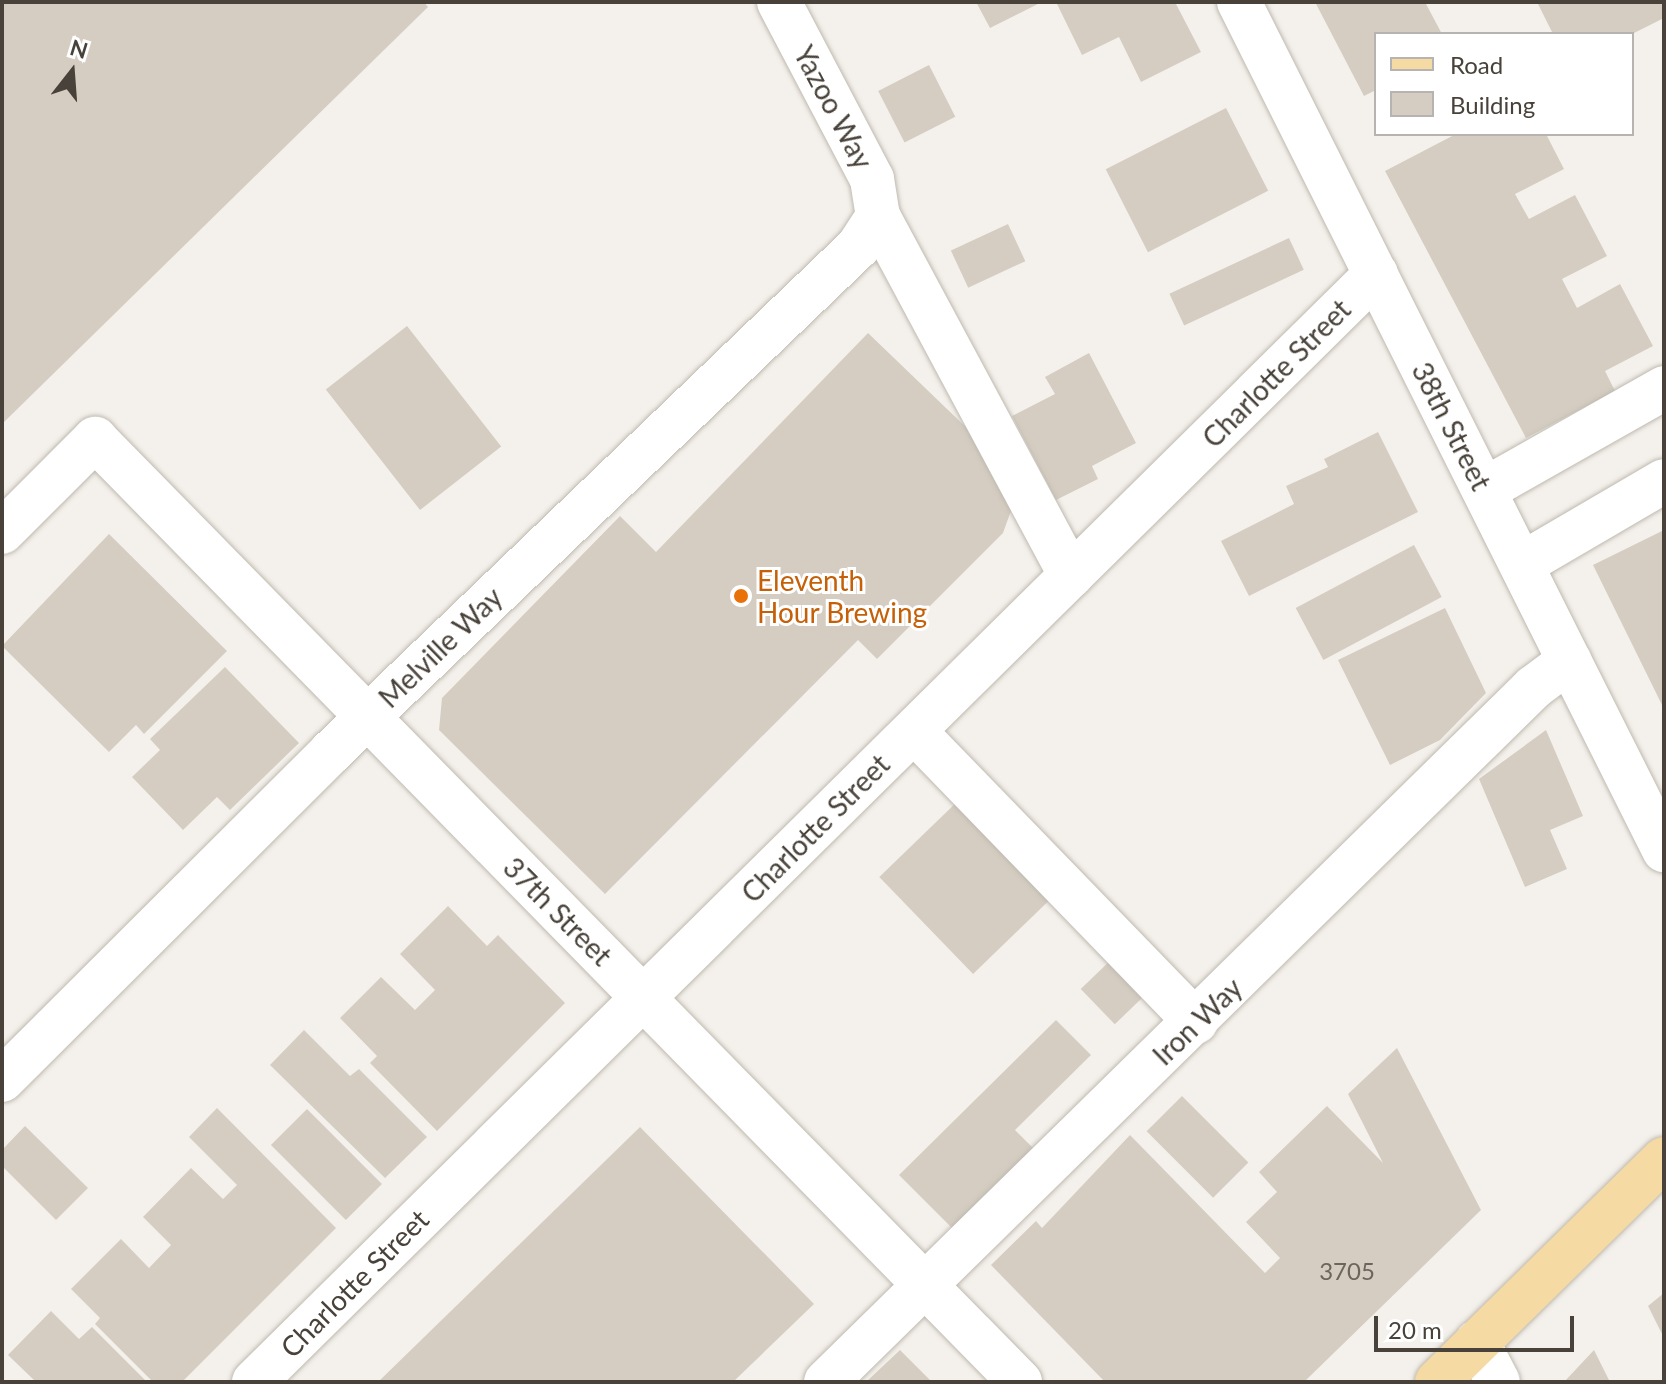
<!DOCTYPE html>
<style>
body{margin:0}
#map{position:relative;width:1666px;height:1384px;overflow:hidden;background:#f4f1ec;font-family:Lato,sans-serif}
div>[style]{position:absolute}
.building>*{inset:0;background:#d5cdc2;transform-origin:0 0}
.roads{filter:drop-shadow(0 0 2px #bfb9af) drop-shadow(0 0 2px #bfb9af)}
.minor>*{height:44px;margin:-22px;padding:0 22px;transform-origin:22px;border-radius:22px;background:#fff}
.major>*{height:44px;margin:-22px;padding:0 22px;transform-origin:22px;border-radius:22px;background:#f5daa4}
.dots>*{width:22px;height:22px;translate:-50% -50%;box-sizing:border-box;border:4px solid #fff;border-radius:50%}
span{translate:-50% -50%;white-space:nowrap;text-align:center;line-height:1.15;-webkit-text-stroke:6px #fff;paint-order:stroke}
.number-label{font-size:24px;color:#6b655c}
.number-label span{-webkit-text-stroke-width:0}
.street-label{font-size:28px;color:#48423a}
.food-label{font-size:28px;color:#c56008}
.left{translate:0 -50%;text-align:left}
.frame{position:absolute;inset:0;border:4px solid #48423a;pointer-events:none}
.legend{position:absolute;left:1374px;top:32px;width:260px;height:104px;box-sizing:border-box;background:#fff;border:2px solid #b6b3b0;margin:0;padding:10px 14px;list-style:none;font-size:24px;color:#48423a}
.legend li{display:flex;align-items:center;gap:16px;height:40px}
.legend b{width:40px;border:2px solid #b6b3b0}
.north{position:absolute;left:32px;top:32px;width:80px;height:80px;-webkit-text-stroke:6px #fff;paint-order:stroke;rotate:17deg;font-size:22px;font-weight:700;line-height:32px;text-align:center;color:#48423a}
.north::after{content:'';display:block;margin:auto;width:28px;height:36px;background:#48423a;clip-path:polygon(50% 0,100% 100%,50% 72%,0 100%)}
.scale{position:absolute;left:1374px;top:1316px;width:200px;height:36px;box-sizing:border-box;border:4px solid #48423a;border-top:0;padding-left:10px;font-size:24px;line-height:28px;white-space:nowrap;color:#48423a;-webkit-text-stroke:6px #fff;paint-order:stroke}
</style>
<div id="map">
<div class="building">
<i style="clip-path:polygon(2px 2px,424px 2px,428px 7px,2px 424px)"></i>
<i style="clip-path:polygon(976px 2px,1042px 2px,990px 28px)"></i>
<i style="clip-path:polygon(1056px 2px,1175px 2px,1201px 52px,1141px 82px,1119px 37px,1082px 55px)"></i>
<i style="clip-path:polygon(1315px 2px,1425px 2px,1442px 34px,1376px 34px,1376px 90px,1364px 96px)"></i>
<i style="clip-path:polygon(1537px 2px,1664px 2px,1664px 18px,1632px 34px,1553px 34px)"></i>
<i style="left:929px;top:65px;width:58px;height:57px;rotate:63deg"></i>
<i style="left:1226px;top:108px;width:93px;height:135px;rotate:63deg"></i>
<i style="clip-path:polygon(1456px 134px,1546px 134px,1564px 169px,1515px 194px,1529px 219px,1575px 195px,1607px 256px,1562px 279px,1577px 308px,1620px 284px,1653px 346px,1605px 371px,1615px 391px,1526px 438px,1385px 171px)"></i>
<i style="left:1008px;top:224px;width:41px;height:63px;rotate:65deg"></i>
<i style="left:1289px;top:238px;width:35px;height:132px;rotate:65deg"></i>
<i style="left:407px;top:326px;width:153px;height:103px;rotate:52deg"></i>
<i style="clip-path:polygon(868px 333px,998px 458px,1016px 497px,1003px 533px,877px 659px,858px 640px,605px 894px,439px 730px,442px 698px,620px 516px,656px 552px)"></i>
<i style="clip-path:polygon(1089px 353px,1136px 443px,1092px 466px,1098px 479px,1056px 500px,1012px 416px,1055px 394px,1045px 377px)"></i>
<i style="clip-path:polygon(1378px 432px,1418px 512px,1249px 596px,1221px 541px,1294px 504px,1286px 486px,1328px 467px,1324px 459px)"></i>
<i style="clip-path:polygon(1664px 530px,1664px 709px,1593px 565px)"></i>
<i style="clip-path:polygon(109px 534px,227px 651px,144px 734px,136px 725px,109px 752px,2px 646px)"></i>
<i style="left:1414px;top:545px;width:59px;height:134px;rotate:62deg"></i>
<i style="clip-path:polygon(1445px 608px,1486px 693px,1440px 740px,1390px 765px,1338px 660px)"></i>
<i style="clip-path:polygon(225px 667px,299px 743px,230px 810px,217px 797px,183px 830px,132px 777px,160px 750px,150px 739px)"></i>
<i style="clip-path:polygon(1546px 730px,1583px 816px,1550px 830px,1567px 869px,1525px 887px,1479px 779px)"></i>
<i style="left:962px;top:797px;width:135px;height:115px;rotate:46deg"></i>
<i style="clip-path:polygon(448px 906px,487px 946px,498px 935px,565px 1003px,437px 1131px,370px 1063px,377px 1056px,340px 1018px,381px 977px,415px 1010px,435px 990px,400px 954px)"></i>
<i style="left:1116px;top:955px;width:49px;height:49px;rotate:46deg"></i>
<i style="clip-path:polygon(1056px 1020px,1091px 1055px,1015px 1130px,1033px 1148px,952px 1228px,899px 1175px)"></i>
<i style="clip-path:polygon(304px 1030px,350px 1076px,359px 1069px,427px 1137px,385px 1178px,270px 1065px)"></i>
<i style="clip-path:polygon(1397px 1048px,1481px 1210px,1304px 1382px,1105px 1382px,991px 1265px,1036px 1221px,1042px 1228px,1130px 1135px,1265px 1273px,1280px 1258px,1246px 1222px,1277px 1192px,1259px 1172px,1327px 1106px,1383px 1163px,1348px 1094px)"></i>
<i style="left:1182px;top:1096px;width:94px;height:50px;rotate:45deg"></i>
<i style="clip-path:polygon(217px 1108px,336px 1228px,182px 1382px,153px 1382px,95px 1324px,100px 1318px,71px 1289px,121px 1239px,149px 1268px,171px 1245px,143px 1217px,191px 1168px,223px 1199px,237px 1185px,189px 1137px)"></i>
<i style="left:307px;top:1109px;width:106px;height:51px;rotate:45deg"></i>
<i style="clip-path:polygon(25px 1126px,88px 1188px,56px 1220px,2px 1166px,2px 1150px)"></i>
<i style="clip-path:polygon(640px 1127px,814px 1304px,733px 1382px,378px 1382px)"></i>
<i style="clip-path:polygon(1664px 1293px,1664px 1338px,1648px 1306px)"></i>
<i style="clip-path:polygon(51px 1311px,79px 1339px,92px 1327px,147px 1382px,36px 1382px,8px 1355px)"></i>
<i style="clip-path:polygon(900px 1350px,932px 1382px,866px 1382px)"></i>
<i style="clip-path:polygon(1594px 1350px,1610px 1382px,1564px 1382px)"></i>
</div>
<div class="roads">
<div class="minor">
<i style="left:779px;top:2px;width:200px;rotate:62.3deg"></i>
<i style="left:872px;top:179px;width:37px;rotate:81deg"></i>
<i style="left:878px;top:216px;width:408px;rotate:61.8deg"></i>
<i style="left:1239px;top:2px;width:949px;rotate:63.38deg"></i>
<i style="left:1484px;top:490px;width:207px;rotate:-29.5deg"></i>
<i style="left:2px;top:532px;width:132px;rotate:-45deg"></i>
<i style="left:95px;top:439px;width:1321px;rotate:45.55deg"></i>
<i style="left:1522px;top:564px;width:164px;rotate:-30.3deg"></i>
<i style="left:914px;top:731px;width:405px;rotate:45.9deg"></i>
<i style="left:2px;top:1080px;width:465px;rotate:-44.9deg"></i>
<i style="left:331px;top:752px;width:730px;rotate:-43.78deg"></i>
<i style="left:858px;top:247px;width:37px;rotate:-57deg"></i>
<i style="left:1477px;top:1342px;width:45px;rotate:62.3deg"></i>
<i style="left:254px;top:1382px;width:1577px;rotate:-44.64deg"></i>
<i style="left:826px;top:1382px;width:992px;rotate:-44.47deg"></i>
<i style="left:1534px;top:687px;width:44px;rotate:-36.6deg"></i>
</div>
<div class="major">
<i style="left:1437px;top:1382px;width:318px;rotate:-44.5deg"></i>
</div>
</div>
<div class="dots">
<i style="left:741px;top:596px;background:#e8710a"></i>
</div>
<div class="number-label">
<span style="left:1347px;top:1271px">3705</span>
</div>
<div class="street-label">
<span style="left:834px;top:107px;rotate:62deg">Yazoo Way</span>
<span style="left:1276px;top:373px;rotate:-45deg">Charlotte Street</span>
<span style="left:1452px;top:426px;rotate:63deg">38th Street</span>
<span style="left:440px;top:647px;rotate:-44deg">Melville Way</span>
<span style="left:815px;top:828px;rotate:-45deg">Charlotte Street</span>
<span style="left:558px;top:911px;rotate:45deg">37th Street</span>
<span style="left:1197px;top:1021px;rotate:-44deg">Iron Way</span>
<span style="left:354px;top:1283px;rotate:-45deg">Charlotte Street</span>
</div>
<div class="food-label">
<span class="left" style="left:757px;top:596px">Eleventh<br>Hour Brewing</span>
</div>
<div class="frame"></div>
<ul class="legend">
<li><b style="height:10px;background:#f5daa4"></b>Road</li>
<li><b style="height:22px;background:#d5cdc2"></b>Building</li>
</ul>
<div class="north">N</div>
<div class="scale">20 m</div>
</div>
